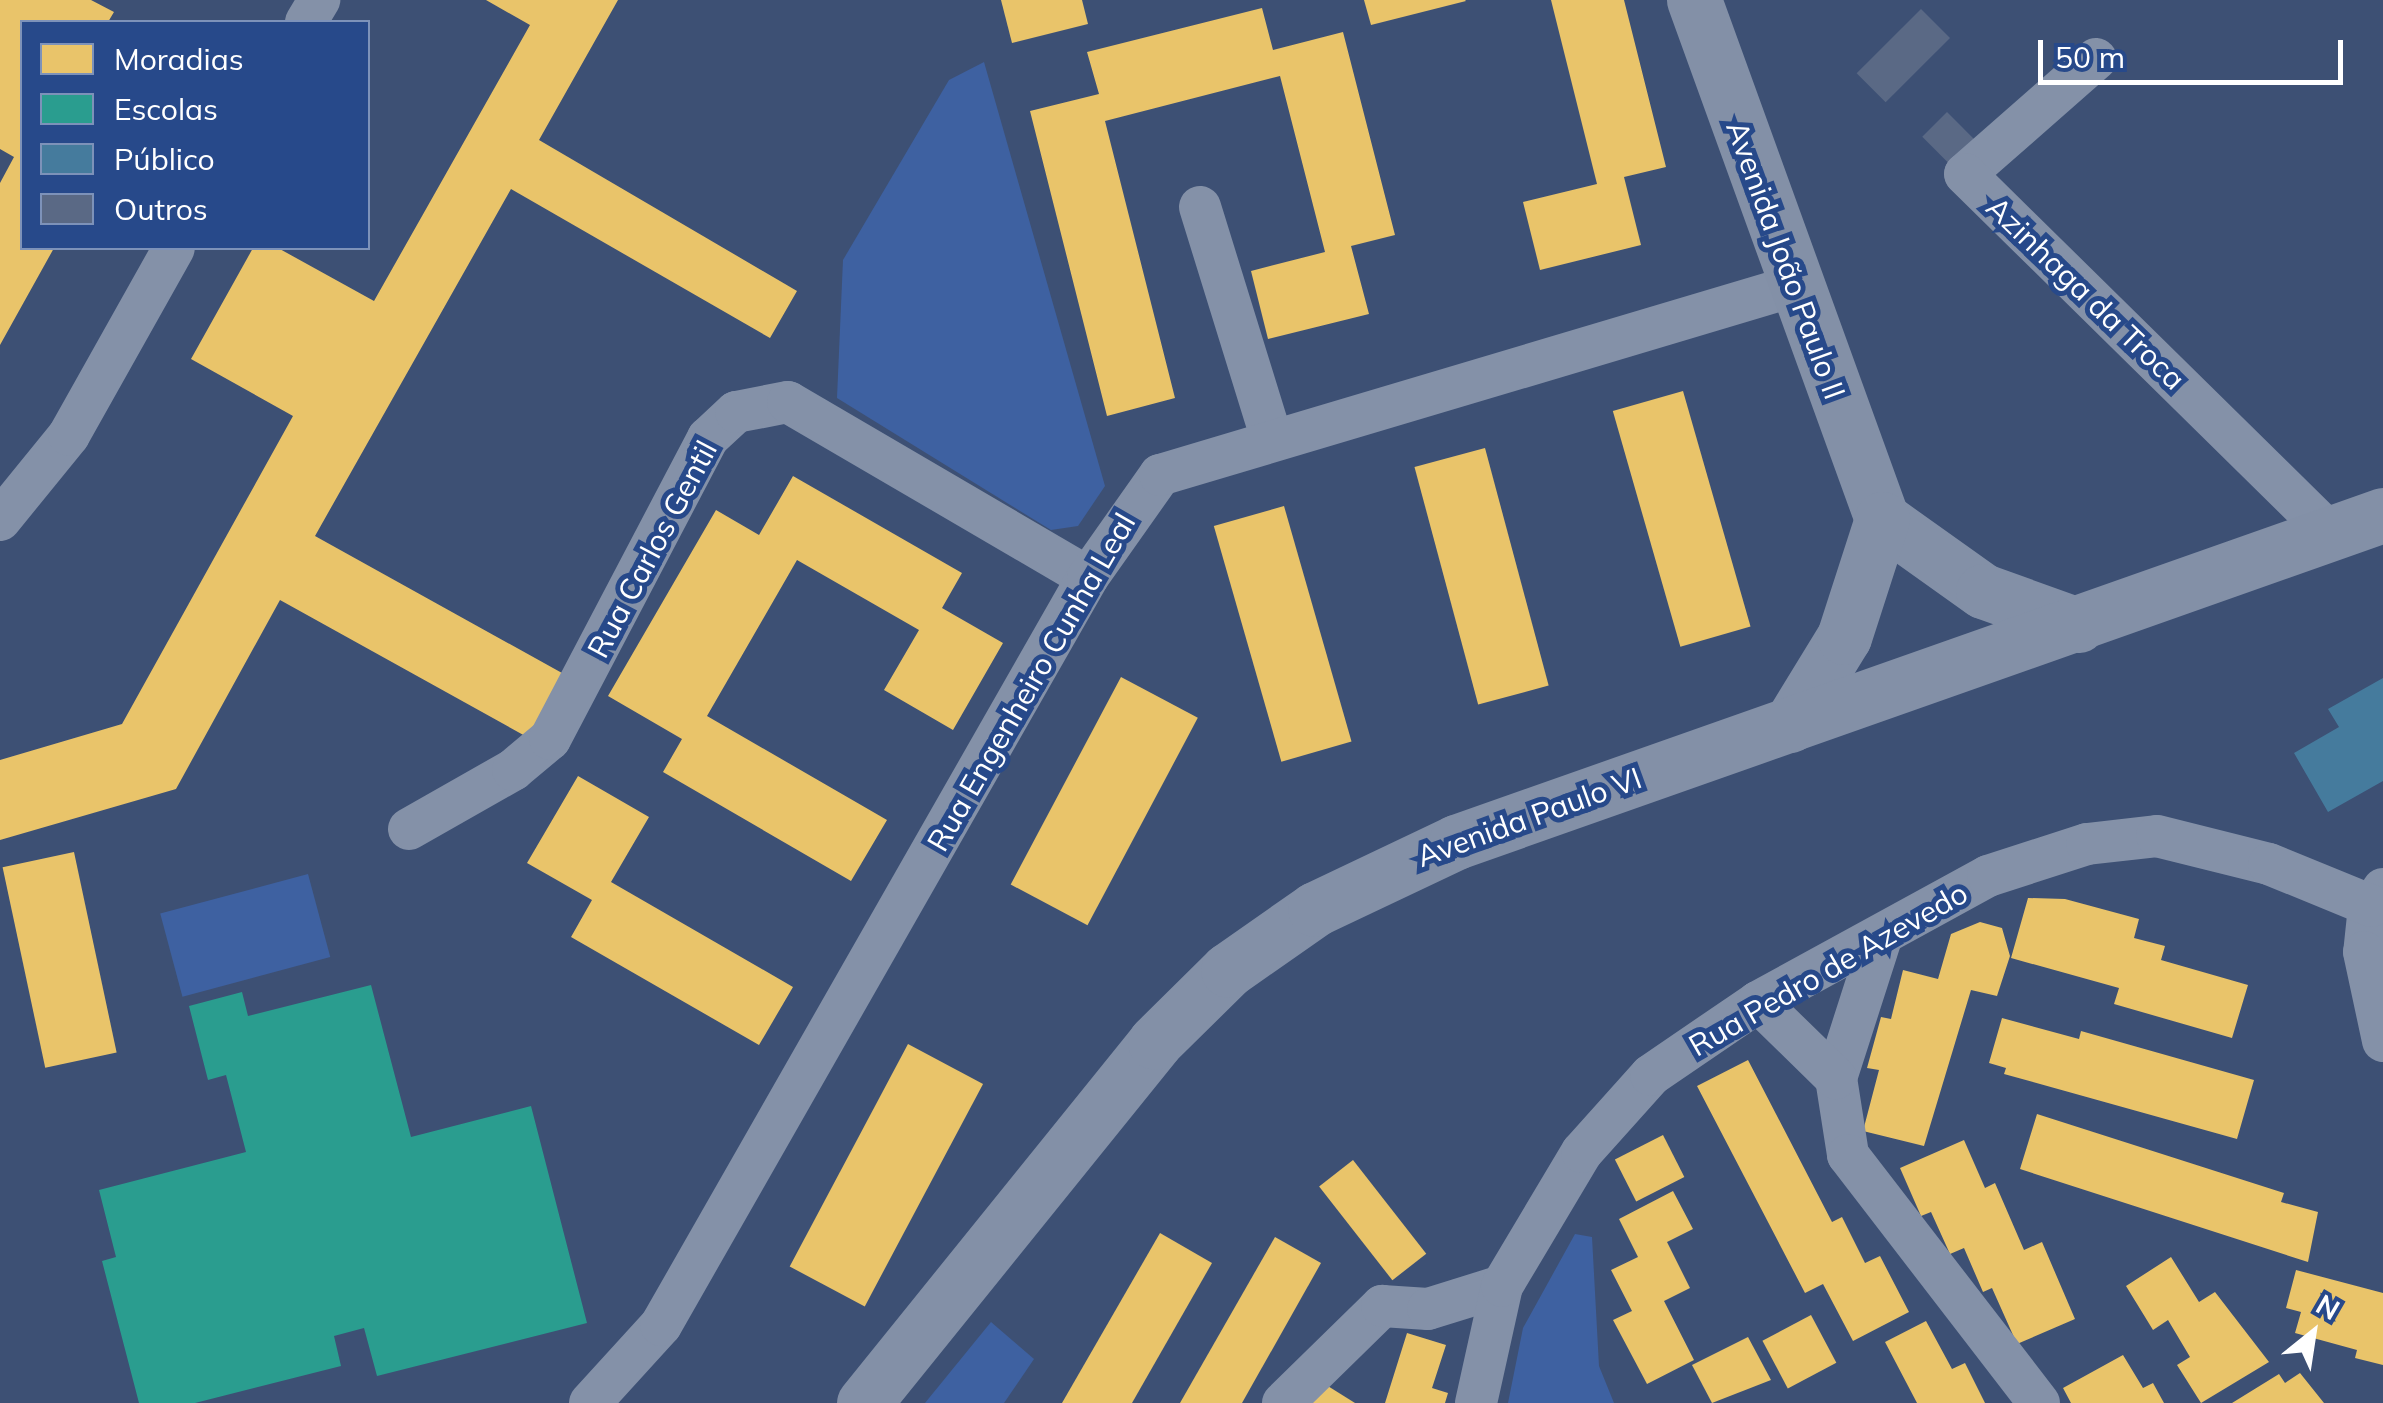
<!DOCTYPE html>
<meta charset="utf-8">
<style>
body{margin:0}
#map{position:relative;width:2383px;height:1403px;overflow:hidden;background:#3d5074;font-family:Mulish,sans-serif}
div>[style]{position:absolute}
.green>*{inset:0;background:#3e61a1;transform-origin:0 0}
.homes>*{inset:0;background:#e9c46a;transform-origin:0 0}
.schools>*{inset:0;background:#2a9d8f}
.public>*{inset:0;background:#457b9d}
.building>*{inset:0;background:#5a6985;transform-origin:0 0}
.minor>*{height:42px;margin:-21px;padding:0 21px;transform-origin:21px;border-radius:21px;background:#8491a8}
.major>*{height:55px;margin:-27.5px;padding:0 27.5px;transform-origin:27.5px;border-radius:27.5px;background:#8390a7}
span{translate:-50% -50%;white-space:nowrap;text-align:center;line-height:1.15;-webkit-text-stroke:10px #27498a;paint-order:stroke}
.street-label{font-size:30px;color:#fff}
.legend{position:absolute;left:20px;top:20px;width:350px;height:230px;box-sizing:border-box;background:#27498a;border:2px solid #7d92b9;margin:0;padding:12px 18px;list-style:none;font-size:30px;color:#fff}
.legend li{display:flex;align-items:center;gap:20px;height:50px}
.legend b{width:50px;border:2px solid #7d92b9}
.north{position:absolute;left:2263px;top:1283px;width:100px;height:100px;-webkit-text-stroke:8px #27498a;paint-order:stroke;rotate:30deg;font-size:28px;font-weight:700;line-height:40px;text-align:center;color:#fff}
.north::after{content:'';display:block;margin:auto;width:35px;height:45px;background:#fff;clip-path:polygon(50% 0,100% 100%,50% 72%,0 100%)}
.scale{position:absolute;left:2038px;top:40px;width:305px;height:45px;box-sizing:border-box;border:5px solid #fff;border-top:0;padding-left:12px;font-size:30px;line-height:35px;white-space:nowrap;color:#fff;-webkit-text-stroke:8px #27498a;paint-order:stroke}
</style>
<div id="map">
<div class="green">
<i style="clip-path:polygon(984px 62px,1105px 486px,1078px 526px,1051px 530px,837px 398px,843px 260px,949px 80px)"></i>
<i style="left:308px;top:874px;width:86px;height:153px;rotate:75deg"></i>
<i style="clip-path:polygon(1575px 1234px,1592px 1237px,1599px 1366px,1614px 1403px,1508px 1403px,1523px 1328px)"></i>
<i style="clip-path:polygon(991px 1322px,1034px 1359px,1004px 1403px,925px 1403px)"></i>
</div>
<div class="homes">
<i style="clip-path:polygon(0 0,91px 0,114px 12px,108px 22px,22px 22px,22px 248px,54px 248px,0 345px,0 183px,14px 157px,0 149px)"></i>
<i style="clip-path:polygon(486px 0,618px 0,539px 140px,797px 291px,770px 338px,511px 189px,315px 536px,571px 678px,536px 742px,280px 600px,176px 789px,0 840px,0 760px,122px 724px,293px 416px,191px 359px,253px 248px,278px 248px,374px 301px,530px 25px)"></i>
<i style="clip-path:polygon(1001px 0,1082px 0,1088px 24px,1012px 43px)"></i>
<i style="clip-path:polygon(1364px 0,1465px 0,1466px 1px,1371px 25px)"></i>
<i style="clip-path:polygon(1551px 0,1624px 0,1666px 167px,1624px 177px,1641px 245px,1540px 270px,1523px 202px,1597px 184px)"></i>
<i style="clip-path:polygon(1262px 8px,1273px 50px,1343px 32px,1395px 235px,1351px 246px,1369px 314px,1268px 339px,1251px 271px,1325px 252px,1280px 76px,1105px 121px,1175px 398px,1107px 416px,1030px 111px,1099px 94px,1087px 52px)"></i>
<i style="left:1683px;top:391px;width:245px;height:73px;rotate:74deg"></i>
<i style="left:1485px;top:448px;width:246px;height:73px;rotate:75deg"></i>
<i style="clip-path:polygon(793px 476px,962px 573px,942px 608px,1003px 643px,953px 730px,884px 690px,919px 630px,797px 560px,707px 716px,887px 820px,851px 881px,663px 772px,682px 739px,608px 696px,716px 510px,759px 535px)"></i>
<i style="left:1284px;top:506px;width:245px;height:73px;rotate:74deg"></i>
<i style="left:1121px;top:677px;width:87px;height:235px;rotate:28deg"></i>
<i style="clip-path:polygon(578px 776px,649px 817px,611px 882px,793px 987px,759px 1045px,571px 937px,592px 900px,527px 863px)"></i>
<i style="left:74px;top:852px;width:205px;height:73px;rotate:78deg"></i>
<i style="clip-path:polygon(2028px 898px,2065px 899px,2139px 919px,2134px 938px,2165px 946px,2161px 960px,2248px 985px,2232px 1038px,2114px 1004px,2119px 988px,2011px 958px)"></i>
<i style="clip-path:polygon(1980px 922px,2002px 928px,2010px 956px,1997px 996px,1971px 990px,1924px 1146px,1863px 1131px,1879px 1070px,1867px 1068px,1881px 1017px,1891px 1019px,1903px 970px,1938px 979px,1951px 934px)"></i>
<i style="clip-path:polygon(2002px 1018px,2079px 1039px,2081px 1031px,2254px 1080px,2237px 1139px,2004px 1074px,2006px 1068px,1989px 1063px)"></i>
<i style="left:908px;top:1044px;width:85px;height:252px;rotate:28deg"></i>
<i style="clip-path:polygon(1748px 1060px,1832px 1222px,1842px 1217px,1865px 1263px,1880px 1256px,1909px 1312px,1853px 1341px,1823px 1284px,1805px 1293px,1697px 1086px)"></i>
<i style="clip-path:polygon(2037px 1114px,2284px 1193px,2281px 1202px,2318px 1212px,2308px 1262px,2020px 1169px)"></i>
<i style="left:1663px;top:1135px;width:47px;height:54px;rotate:63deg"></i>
<i style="clip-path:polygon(1964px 1140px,1985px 1188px,1995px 1183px,2024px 1250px,2042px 1242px,2075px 1319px,2017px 1344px,1992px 1288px,1983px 1292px,1964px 1248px,1950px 1254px,1931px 1212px,1921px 1216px,1900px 1168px)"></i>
<i style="left:1353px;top:1160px;width:119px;height:43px;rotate:52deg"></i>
<i style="clip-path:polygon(1673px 1191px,1693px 1229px,1667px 1242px,1690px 1288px,1664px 1301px,1694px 1360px,1647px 1384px,1613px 1320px,1632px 1311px,1611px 1270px,1638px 1257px,1619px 1219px)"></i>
<i style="clip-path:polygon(1160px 1233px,1212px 1263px,1132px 1403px,1062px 1403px)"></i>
<i style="clip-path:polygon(1275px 1237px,1321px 1263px,1242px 1403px,1180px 1403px)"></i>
<i style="clip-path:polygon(2171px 1257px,2199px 1302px,2215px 1292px,2269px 1362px,2201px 1403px,2177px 1365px,2190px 1357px,2168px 1320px,2153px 1330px,2126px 1286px)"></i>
<i style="clip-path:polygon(2296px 1270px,2383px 1293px,2383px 1365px,2355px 1358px,2357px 1350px,2295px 1333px,2301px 1312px,2286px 1308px)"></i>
<i style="left:1811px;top:1315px;width:54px;height:55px;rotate:62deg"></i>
<i style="clip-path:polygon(1926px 1321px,1952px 1369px,1965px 1363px,1985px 1403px,1917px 1403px,1885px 1342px)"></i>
<i style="clip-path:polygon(1407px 1333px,1446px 1345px,1432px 1388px,1448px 1393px,1445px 1403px,1385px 1403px)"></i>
<i style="clip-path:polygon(1748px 1337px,1771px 1380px,1712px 1403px,1692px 1365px)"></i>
<i style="clip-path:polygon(2123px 1355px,2143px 1388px,2153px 1383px,2164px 1403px,2071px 1403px,2063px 1388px)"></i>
<i style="clip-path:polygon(2300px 1373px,2324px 1403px,2232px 1403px,2279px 1374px,2285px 1383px)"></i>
<i style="clip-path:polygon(1323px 1383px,1355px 1403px,1312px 1403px)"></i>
</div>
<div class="schools">
<i style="clip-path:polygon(371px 985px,411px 1137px,531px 1106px,587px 1323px,377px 1376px,364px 1328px,334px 1336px,341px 1366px,195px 1403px,139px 1403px,102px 1261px,116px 1257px,99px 1190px,246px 1152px,226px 1075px,208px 1080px,189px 1006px,242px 992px,248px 1016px)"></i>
</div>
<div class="public">
<i style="clip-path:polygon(2383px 678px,2383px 781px,2328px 812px,2294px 753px,2339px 727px,2328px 709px)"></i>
</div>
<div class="building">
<i style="left:1921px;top:9px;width:41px;height:91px;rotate:45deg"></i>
<i style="left:1947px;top:112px;width:48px;height:35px;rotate:45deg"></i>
</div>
<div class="minor">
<i style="left:306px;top:22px;width:26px;rotate:-59deg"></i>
<i style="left:2096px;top:59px;width:174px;rotate:138.7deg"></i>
<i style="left:1965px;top:174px;width:515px;rotate:44.53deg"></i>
<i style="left:1200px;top:207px;width:241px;rotate:72.8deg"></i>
<i style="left:0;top:520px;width:109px;rotate:-50.9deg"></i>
<i style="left:69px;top:435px;width:214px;rotate:-60.7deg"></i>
<i style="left:409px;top:829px;width:120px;rotate:-29.6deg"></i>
<i style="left:513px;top:770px;width:48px;rotate:-40deg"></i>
<i style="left:550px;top:739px;width:340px;rotate:-62.3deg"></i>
<i style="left:708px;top:438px;width:38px;rotate:-43deg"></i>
<i style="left:736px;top:412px;width:53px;rotate:-10.9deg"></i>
<i style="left:788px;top:402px;width:347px;rotate:30.3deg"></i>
<i style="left:2383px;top:889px;width:31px;rotate:119deg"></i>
<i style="left:2368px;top:916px;width:36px;rotate:96deg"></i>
<i style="left:2364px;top:952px;width:91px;rotate:77.9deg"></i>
<i style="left:1882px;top:935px;width:150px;rotate:107.8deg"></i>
<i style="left:1836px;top:1078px;width:78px;rotate:81.1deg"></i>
<i style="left:1848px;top:1155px;width:313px;rotate:52.4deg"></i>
<i style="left:1758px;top:1002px;width:109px;rotate:44.3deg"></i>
<i style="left:590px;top:1403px;width:105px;rotate:-47.7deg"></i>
<i style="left:661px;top:1325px;width:861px;rotate:-60.28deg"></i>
<i style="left:1088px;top:577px;width:125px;rotate:-54.8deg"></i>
<i style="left:1160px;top:475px;width:662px;rotate:-16.6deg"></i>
<i style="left:1283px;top:1403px;width:139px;rotate:-44.4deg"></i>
<i style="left:1382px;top:1306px;width:46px;rotate:3.7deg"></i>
<i style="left:1428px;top:1309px;width:77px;rotate:-17.3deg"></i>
<i style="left:1476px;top:1403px;width:120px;rotate:-77.5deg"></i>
<i style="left:1502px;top:1286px;width:156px;rotate:-59.2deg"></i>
<i style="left:1582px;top:1152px;width:103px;rotate:-48.1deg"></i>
<i style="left:1651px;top:1075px;width:130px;rotate:-34.3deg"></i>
<i style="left:1758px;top:1002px;width:262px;rotate:-28.7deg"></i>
<i style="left:1988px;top:876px;width:104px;rotate:-17.9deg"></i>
<i style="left:2087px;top:844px;width:70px;rotate:-6.5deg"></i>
<i style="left:2157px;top:836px;width:115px;rotate:14deg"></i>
<i style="left:2269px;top:864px;width:111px;rotate:22.2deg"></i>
</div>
<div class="major">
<i style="left:1694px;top:0;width:552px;rotate:70.09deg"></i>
<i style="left:1882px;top:519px;width:124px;rotate:35.5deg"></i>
<i style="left:1983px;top:591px;width:101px;rotate:19.7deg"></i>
<i style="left:1790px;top:725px;width:103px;rotate:-58.5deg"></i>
<i style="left:1844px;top:637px;width:124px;rotate:-72.1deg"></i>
<i style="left:864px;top:1403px;width:464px;rotate:-51.1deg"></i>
<i style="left:1155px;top:1042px;width:103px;rotate:-44.6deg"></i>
<i style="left:1228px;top:970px;width:106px;rotate:-35deg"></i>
<i style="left:1315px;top:909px;width:156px;rotate:-25.4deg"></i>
<i style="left:1456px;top:842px;width:983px;rotate:-19.43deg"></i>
</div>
<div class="street-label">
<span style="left:1786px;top:260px;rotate:70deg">Avenida João Paulo II</span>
<span style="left:2086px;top:293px;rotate:44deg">Azinhaga da Troca</span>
<span style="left:652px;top:549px;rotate:-62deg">Rua Carlos Gentil</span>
<span style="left:1031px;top:682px;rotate:-60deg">Rua Engenheiro Cunha Leal</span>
<span style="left:1529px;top:817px;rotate:-20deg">Avenida Paulo VI</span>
<span style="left:1828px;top:969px;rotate:-30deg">Rua Pedro de Azevedo</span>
</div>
<ul class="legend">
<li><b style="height:28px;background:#e9c46a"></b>Moradias</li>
<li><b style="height:28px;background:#2a9d8f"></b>Escolas</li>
<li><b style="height:28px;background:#457b9d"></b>Público</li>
<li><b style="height:28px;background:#5a6985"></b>Outros</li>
</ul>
<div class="north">N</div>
<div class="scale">50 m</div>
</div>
